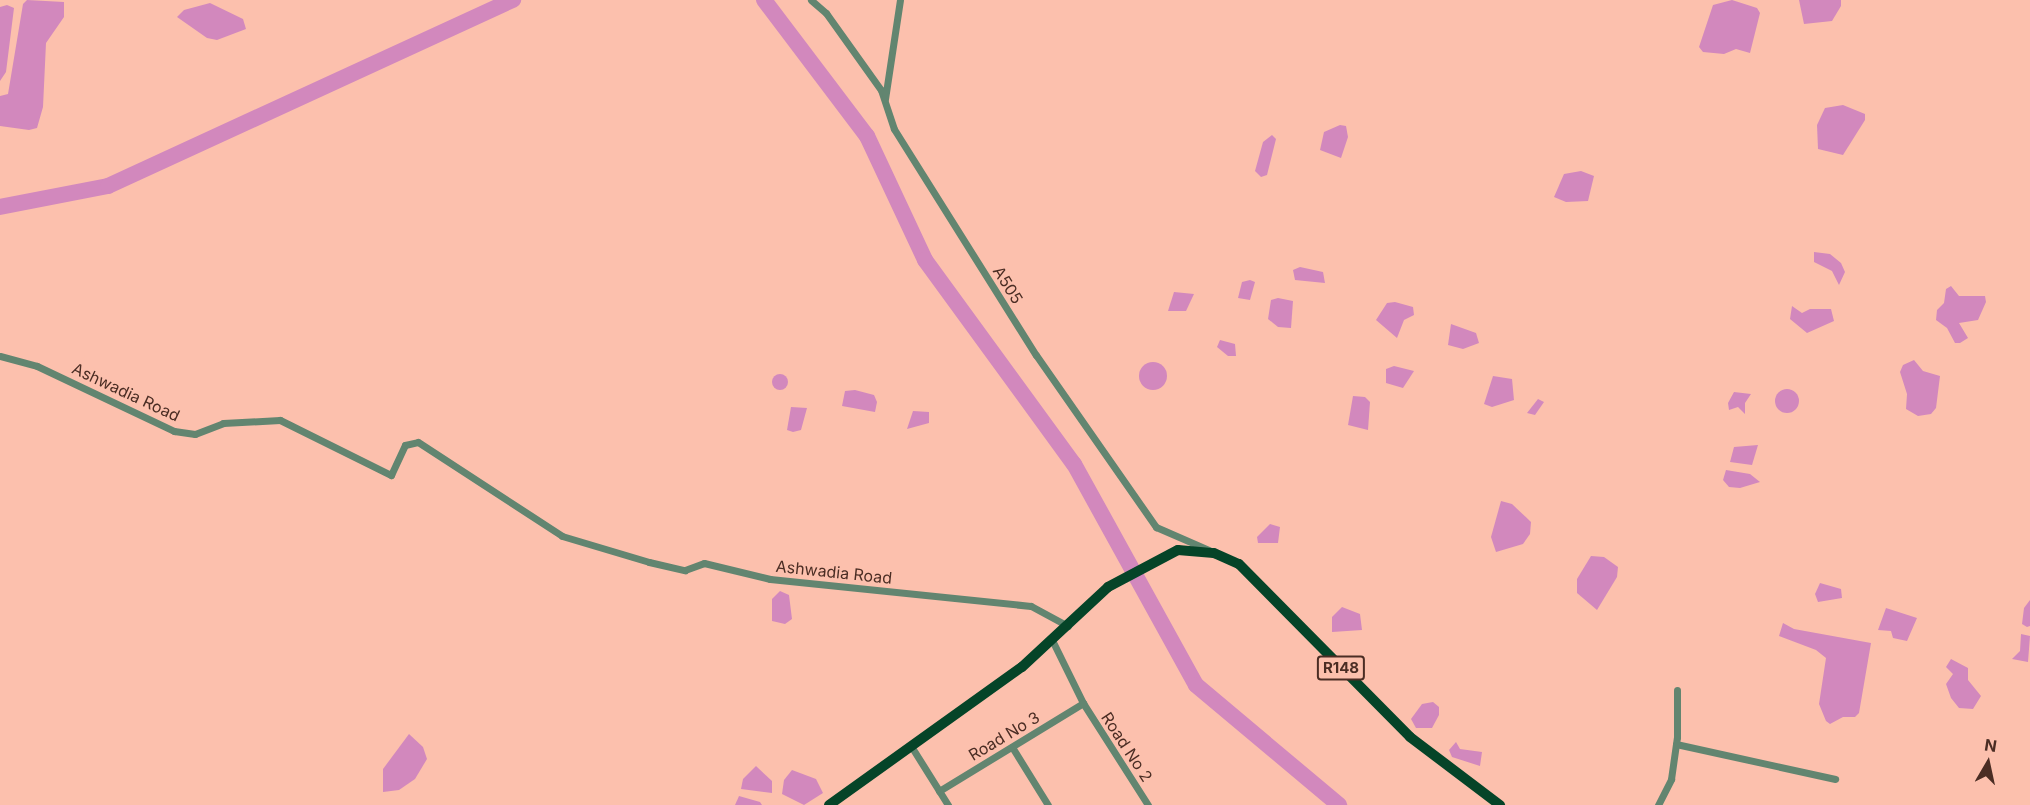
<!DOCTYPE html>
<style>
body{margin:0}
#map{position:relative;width:2030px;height:805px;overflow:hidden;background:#fcc0ad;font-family:Inter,sans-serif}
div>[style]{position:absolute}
.water>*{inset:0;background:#d288bd}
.round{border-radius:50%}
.river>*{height:16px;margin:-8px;padding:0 8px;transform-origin:8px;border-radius:8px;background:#d288bd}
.minor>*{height:7px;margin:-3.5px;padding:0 3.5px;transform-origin:3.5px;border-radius:3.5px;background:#628570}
.primary>*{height:10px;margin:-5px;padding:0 5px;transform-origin:5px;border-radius:5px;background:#054428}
span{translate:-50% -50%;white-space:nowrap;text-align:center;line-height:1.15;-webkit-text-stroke:6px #fcc0ad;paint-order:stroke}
.shield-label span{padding:2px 4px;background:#fcc0ad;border:2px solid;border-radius:4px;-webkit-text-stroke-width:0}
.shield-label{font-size:15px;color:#4b2d24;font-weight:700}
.street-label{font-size:16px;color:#4b2d24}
.north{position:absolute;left:1958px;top:733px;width:60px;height:60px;-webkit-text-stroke:4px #fcc0ad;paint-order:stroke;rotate:9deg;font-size:16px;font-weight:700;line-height:24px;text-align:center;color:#4b2d24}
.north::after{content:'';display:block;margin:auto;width:21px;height:27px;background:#4b2d24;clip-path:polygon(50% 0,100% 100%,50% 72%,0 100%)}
</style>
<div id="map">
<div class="water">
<i style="clip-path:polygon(27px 0,64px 2px,64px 17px,46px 43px,43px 107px,37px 128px,29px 130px,0 126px,0 96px,8px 94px,23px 4px)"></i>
<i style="clip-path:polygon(1732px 0,1757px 8px,1760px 13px,1750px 53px,1736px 49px,1724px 54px,1703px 52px,1699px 47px,1713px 5px)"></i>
<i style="clip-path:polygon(1799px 0,1841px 0,1841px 6px,1832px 21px,1804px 24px)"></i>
<i style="clip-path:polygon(210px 3px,243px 19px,246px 29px,217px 40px,207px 38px,177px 17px,184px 10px)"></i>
<i style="clip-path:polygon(7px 5px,14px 8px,6px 72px,0 81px,0 7px)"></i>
<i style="clip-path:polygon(1843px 105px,1865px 114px,1865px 120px,1843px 155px,1818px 149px,1817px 125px,1825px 108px)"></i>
<i style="clip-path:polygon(1340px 125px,1346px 126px,1348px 137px,1341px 158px,1320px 150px,1324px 132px)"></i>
<i style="clip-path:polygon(1272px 135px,1276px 139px,1267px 175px,1261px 177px,1255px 171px,1263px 142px)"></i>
<i style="clip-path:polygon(1581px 171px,1594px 176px,1588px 201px,1566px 202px,1554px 197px,1564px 174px)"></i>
<i style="clip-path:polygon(1814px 252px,1830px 254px,1841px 263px,1845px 272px,1839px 285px,1832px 271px,1814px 262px)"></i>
<i style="clip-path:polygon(1300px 267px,1323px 272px,1325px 283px,1295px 280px,1293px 270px)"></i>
<i style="clip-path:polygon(1250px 280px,1255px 282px,1250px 300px,1238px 298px,1242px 282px)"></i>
<i style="clip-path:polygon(1951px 286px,1959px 296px,1985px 296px,1986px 302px,1978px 320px,1959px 323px,1968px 338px,1960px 343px,1955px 343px,1947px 328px,1936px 320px,1937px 310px,1944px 303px,1946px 289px)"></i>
<i style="clip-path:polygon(1174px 292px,1194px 294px,1186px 311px,1168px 311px)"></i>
<i style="clip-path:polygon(1278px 298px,1293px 301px,1291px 328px,1278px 327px,1268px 319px,1271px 300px)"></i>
<i style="clip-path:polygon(1395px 302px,1413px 307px,1414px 315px,1404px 320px,1397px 338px,1376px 320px,1387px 303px)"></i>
<i style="clip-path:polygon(1792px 306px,1802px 313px,1810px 309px,1831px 309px,1834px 321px,1807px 333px,1790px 319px)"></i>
<i style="clip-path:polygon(1451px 324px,1476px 333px,1479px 343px,1463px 349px,1448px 345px)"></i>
<i style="clip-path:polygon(1220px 340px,1235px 344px,1236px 356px,1228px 356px,1217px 347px)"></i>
<i style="clip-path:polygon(1914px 360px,1923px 371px,1940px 376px,1936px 408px,1931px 414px,1918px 416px,1906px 409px,1907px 394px,1900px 372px,1903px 365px)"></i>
<i class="round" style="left:1139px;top:362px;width:28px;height:28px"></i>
<i style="clip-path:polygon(1394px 366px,1414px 371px,1403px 388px,1386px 383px,1386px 369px)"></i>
<i class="round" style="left:772px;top:374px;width:16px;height:16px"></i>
<i style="clip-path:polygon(1493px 376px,1512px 379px,1514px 400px,1492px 407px,1484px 404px)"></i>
<i class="round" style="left:1775px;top:389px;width:24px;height:24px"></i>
<i style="clip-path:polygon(855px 390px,874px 395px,877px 402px,875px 412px,842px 406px,845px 391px)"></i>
<i style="clip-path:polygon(1734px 392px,1751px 394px,1745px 403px,1745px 414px,1738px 407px,1729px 410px,1728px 403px)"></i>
<i style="clip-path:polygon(1353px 396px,1365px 397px,1370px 402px,1368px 430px,1348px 425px)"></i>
<i style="clip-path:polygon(1538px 399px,1544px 402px,1535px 415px,1527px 413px)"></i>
<i style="clip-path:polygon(791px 407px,807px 408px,801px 430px,793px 432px,787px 430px)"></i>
<i style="clip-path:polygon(913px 411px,929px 412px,929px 423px,907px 429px)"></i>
<i style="clip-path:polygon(1758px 445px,1752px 465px,1730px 462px,1734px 447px)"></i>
<i style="clip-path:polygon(1726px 470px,1750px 474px,1760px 482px,1740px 488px,1729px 487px,1723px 480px)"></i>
<i style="clip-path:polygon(1501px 501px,1512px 504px,1531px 522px,1530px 534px,1523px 544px,1496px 552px,1491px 537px)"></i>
<i style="clip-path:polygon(1270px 524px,1280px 527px,1278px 543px,1258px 543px,1257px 537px)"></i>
<i style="clip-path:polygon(1591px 556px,1604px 557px,1618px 567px,1617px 577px,1597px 610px,1577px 593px,1577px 579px)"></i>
<i style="clip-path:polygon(1820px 583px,1841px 589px,1842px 598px,1818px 602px,1815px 594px)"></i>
<i style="clip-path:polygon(780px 591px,789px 595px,792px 619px,785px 624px,772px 621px,772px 599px)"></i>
<i style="clip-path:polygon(2030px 600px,2030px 626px,2027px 627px,2022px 624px,2024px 608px)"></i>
<i style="clip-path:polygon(1342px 607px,1360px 614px,1362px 630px,1332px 632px,1332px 617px)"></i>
<i style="clip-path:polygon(1886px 608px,1917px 618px,1907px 641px,1893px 638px,1891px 631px,1878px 630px)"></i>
<i style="clip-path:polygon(1783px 623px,1794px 629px,1871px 643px,1859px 713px,1855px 717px,1843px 717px,1830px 724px,1826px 721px,1819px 704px,1826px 658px,1816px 650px,1779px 636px)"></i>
<i style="clip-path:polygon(2021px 634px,2030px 636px,2028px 662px,2012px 659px,2020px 651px)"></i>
<i style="clip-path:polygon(1951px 659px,1968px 668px,1968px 680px,1981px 696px,1973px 709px,1959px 708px,1951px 698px,1946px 684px,1953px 674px,1946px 667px)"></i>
<i style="clip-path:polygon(1433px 702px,1439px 707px,1439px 715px,1432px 728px,1416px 728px,1411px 719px,1422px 704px)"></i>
<i style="clip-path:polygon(409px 734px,423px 747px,427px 759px,415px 779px,399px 790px,383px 792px,383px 769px)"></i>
<i style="clip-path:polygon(1456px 742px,1460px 749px,1482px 752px,1480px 766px,1452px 757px,1449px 750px)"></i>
<i style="clip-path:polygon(756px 766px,772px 781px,772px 793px,741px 789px,743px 779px)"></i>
<i style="clip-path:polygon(792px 770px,816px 779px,823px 793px,804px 805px,782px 794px,784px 780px)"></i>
<i style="clip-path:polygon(739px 796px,760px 802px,762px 805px,735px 805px)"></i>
</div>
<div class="river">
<i style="left:764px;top:0;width:171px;rotate:52.9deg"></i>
<i style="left:867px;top:136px;width:137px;rotate:64.9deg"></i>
<i style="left:925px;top:260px;width:253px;rotate:53.9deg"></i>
<i style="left:1074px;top:464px;width:252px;rotate:61.1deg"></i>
<i style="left:1196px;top:685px;width:187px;rotate:40deg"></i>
<i style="left:0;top:207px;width:110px;rotate:-11deg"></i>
<i style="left:108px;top:186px;width:446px;rotate:-24.7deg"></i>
</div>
<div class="minor">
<i style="left:811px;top:0;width:20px;rotate:41deg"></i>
<i style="left:826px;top:13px;width:95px;rotate:54.5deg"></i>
<i style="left:881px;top:90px;width:41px;rotate:71.6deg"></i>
<i style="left:894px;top:129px;width:267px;rotate:57.9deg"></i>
<i style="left:1036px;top:355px;width:210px;rotate:55.1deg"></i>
<i style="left:1156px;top:527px;width:58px;rotate:23.5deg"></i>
<i style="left:885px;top:99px;width:100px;rotate:-81.4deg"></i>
<i style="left:0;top:356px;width:38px;rotate:15deg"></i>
<i style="left:37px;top:366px;width:152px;rotate:25.4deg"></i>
<i style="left:174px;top:431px;width:21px;rotate:8deg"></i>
<i style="left:195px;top:434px;width:30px;rotate:-21deg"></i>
<i style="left:223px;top:423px;width:57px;rotate:-3deg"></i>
<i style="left:280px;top:420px;width:124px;rotate:26.4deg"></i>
<i style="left:391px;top:475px;width:33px;rotate:-65deg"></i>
<i style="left:405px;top:445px;width:13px;rotate:-13deg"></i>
<i style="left:418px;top:442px;width:172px;rotate:33.1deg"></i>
<i style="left:562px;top:536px;width:91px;rotate:16.6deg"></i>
<i style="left:649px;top:562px;width:37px;rotate:13deg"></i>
<i style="left:685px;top:570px;width:20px;rotate:-20deg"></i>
<i style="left:704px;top:563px;width:68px;rotate:13.6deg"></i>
<i style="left:770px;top:579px;width:262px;rotate:5.9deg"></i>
<i style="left:1031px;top:606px;width:42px;rotate:28.4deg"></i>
<i style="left:1052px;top:640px;width:70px;rotate:63.8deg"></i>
<i style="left:1083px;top:703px;width:121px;rotate:57.5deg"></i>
<i style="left:1676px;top:744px;width:163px;rotate:12.4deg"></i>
<i style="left:911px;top:746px;width:70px;rotate:57.9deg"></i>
<i style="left:1012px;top:747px;width:68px;rotate:58.2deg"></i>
<i style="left:939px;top:791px;width:169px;rotate:-31.4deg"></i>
<i style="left:1658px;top:805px;width:29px;rotate:-63deg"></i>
<i style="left:1671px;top:779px;width:42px;rotate:-81.9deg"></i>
<i style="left:1677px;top:737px;width:47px;rotate:-90deg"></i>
</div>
<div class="primary">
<i style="left:829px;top:805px;width:237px;rotate:-35.6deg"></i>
<i style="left:1022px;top:667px;width:117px;rotate:-42.9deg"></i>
<i style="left:1108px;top:587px;width:79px;rotate:-27.9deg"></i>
<i style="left:1178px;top:550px;width:36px;rotate:5deg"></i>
<i style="left:1214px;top:553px;width:27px;rotate:24deg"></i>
<i style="left:1239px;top:564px;width:243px;rotate:45.3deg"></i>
<i style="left:1410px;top:737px;width:113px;rotate:37.1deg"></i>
</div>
<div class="shield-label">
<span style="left:1341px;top:668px">R148</span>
</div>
<div class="street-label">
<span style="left:1008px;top:285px;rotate:58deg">A505</span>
<span style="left:126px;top:392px;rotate:25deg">Ashwadia Road</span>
<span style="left:834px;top:572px;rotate:6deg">Ashwadia Road</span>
<span style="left:1004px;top:736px;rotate:-31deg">Road No 3</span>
<span style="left:1127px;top:747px;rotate:57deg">Road No 2</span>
</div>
<div class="north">N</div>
</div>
